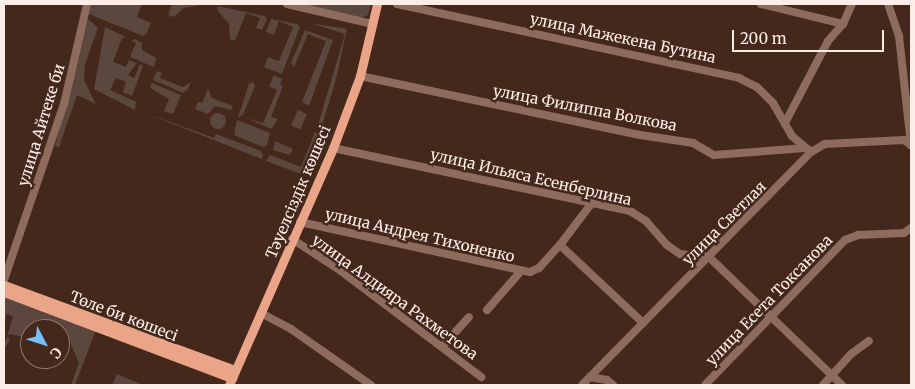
<!DOCTYPE html>
<meta charset="utf-8">
<style>
body{margin:0}
#map{position:relative;width:915px;height:389px;overflow:hidden;background:#44281c;font-family:Merriweather,serif}
div>[style]{position:absolute}
.green>*{inset:0;background:#5b473e;transform-origin:0 0}
.round{border-radius:50%}
.minor>*{height:8px;margin:-4px;padding:0 4px;transform-origin:4px;border-radius:4px;background:#8d6b5d}
.major>*{height:9px;margin:-4.5px;padding:0 4.5px;transform-origin:4.5px;border-radius:4.5px;background:#eaa588}
span{translate:-50% -50%;white-space:nowrap;text-align:center;line-height:1.15;-webkit-text-stroke:5px #44281c;paint-order:stroke}
.street-label{font-size:15px;color:#fdede7}
.frame{position:absolute;inset:0;border:5px solid #fdede7;pointer-events:none}
.north{position:absolute;left:20px;top:319px;width:50px;height:50px;box-sizing:border-box;background:#44281c;border:1px solid #8e776d;border-radius:50%;rotate:130deg;font-size:14px;font-weight:700;line-height:20px;text-align:center;color:#fdede7}
.north::after{content:'';display:block;margin:auto;width:18px;height:22px;background:#73c1f6;clip-path:polygon(50% 0,100% 100%,50% 72%,0 100%)}
.scale{position:absolute;left:732px;top:30px;width:152px;height:22px;box-sizing:border-box;border:2px solid #fdede7;border-top:0;padding-left:6px;font-size:15px;line-height:18px;white-space:nowrap;color:#fdede7;-webkit-text-stroke:4px #44281c;paint-order:stroke}
</style>
<div id="map">
<div class="green">
<i style="clip-path:polygon(91px 4px,142px 4px,137px 17px,151px 23px,146px 34px,143px 36px,89px 14px)"></i>
<i style="clip-path:polygon(172px 4px,205px 4px,184px 8px,174px 17px,168px 15px)"></i>
<i style="clip-path:polygon(302px 4px,371px 4px,368px 15px,361px 18px)"></i>
<i style="clip-path:polygon(218px 6px,264px 16px,267px 19px,262px 30px,256px 28px,260px 18px,246px 13px,235px 41px,230px 39px,229px 24px,217px 10px)"></i>
<i style="clip-path:polygon(88px 19px,98px 28px,85px 64px,84px 80px,96px 104px,77px 95px,59px 147px,55px 146px)"></i>
<i style="clip-path:polygon(271px 19px,297px 24px,300px 27px,282px 74px,264px 67px,268px 57px,279px 61px,293px 27px,279px 21px,274px 35px,266px 32px)"></i>
<i style="clip-path:polygon(310px 23px,347px 29px,336px 79px,321px 129px,318px 125px,345px 34px)"></i>
<i style="clip-path:polygon(105px 27px,126px 37px,122px 38px,113px 62px,126px 67px,129px 60px,137px 63px,128px 75px,134px 78px,140px 64px,143px 66px,132px 96px,123px 92px,126px 82px,116px 78px,110px 90px,136px 102px,135px 110px,94px 89px)"></i>
<i style="clip-path:polygon(305px 30px,333px 40px,309px 106px,302px 102px,326px 41px,308px 34px,294px 67px,291px 63px)"></i>
<i style="clip-path:polygon(135px 39px,142px 43px,142px 50px,156px 58px,154px 67px,130px 57px,136px 43px,131px 41px)"></i>
<i style="clip-path:polygon(157px 71px,162px 73px,160px 78px,183px 87px,191px 82px,188px 89px,183px 93px,153px 80px)"></i>
<i style="clip-path:polygon(274px 75px,282px 79px,280px 85px,283px 86px,271px 117px,278px 119px,271px 129px,247px 118px,263px 123px,277px 90px,269px 86px)"></i>
<i style="clip-path:polygon(253px 82px,255px 86px,243px 115px,238px 117px,249px 84px)"></i>
<i style="clip-path:polygon(152px 83px,181px 95px,173px 114px,164px 111px,169px 99px,150px 88px)"></i>
<i style="clip-path:polygon(208px 89px,212px 98px,233px 106px,231px 110px,215px 106px,208px 114px,195px 109px,198px 102px,202px 103px)"></i>
<i style="left:298px;top:110px;width:10px;height:17px;rotate:24deg"></i>
<i style="clip-path:polygon(140px 111px,214px 138px,216px 134px,261px 151px,263px 155px,262px 159px)"></i>
<i class="round" style="left:210px;top:113px;width:16px;height:16px"></i>
<i style="clip-path:polygon(237px 120px,270px 133px,267px 145px,263px 147px,234px 135px)"></i>
<i style="clip-path:polygon(315px 132px,319px 133px,303px 175px,266px 161px,270px 155px,301px 167px)"></i>
<i style="clip-path:polygon(275px 141px,293px 149px,290px 155px,273px 150px)"></i>
<i style="clip-path:polygon(8px 297px,96px 330px,75px 385px,71px 385px,79px 363px,69px 340px,60px 343px,60px 329px,30px 329px,30px 345px,20px 336px,9px 334px,7px 338px,10px 339px,6px 347px,4px 346px,13px 317px,7px 314px,4px 322px,4px 298px)"></i>
<i style="clip-path:polygon(117px 374px,143px 385px,112px 385px)"></i>
</div>
<div class="minor">
<i style="left:287px;top:4px;width:87px;rotate:13.2deg"></i>
<i style="left:397px;top:4px;width:350px;rotate:12.2deg"></i>
<i style="left:739px;top:78px;width:20px;rotate:27deg"></i>
<i style="left:757px;top:87px;width:23px;rotate:45deg"></i>
<i style="left:773px;top:103px;width:38px;rotate:60deg"></i>
<i style="left:792px;top:136px;width:25px;rotate:40deg"></i>
<i style="left:761px;top:4px;width:84px;rotate:13.7deg"></i>
<i style="left:888px;top:4px;width:34px;rotate:71deg"></i>
<i style="left:899px;top:36px;width:110px;rotate:83.7deg"></i>
<i style="left:360px;top:76px;width:286px;rotate:11.9deg"></i>
<i style="left:640px;top:135px;width:54px;rotate:8.6deg"></i>
<i style="left:693px;top:143px;width:24px;rotate:30deg"></i>
<i style="left:714px;top:155px;width:91px;rotate:-4.4deg"></i>
<i style="left:786px;top:121px;width:90px;rotate:-62.3deg"></i>
<i style="left:828px;top:41px;width:23px;rotate:-49deg"></i>
<i style="left:843px;top:24px;width:22px;rotate:-66deg"></i>
<i style="left:333px;top:148px;width:304px;rotate:12deg"></i>
<i style="left:630px;top:211px;width:19px;rotate:32deg"></i>
<i style="left:646px;top:221px;width:32px;rotate:49deg"></i>
<i style="left:667px;top:245px;width:16px;rotate:35deg"></i>
<i style="left:680px;top:254px;width:29px;rotate:6deg"></i>
<i style="left:709px;top:257px;width:185px;rotate:43.9deg"></i>
<i style="left:300px;top:222px;width:235px;rotate:12.3deg"></i>
<i style="left:530px;top:272px;width:10px;rotate:-24deg"></i>
<i style="left:539px;top:268px;width:31px;rotate:-48deg"></i>
<i style="left:560px;top:245px;width:114px;rotate:43.2deg"></i>
<i style="left:292px;top:239px;width:59px;rotate:33.1deg"></i>
<i style="left:341px;top:271px;width:176px;rotate:37.1deg"></i>
<i style="left:560px;top:245px;width:51px;rotate:-52.9deg"></i>
<i style="left:4px;top:280px;width:186px;rotate:-71.2deg"></i>
<i style="left:64px;top:104px;width:103px;rotate:-77deg"></i>
<i style="left:487px;top:310px;width:52px;rotate:-48.9deg"></i>
<i style="left:261px;top:313px;width:34px;rotate:28deg"></i>
<i style="left:291px;top:329px;width:98px;rotate:35deg"></i>
<i style="left:442px;top:347px;width:40px;rotate:-48deg"></i>
<i style="left:590px;top:377px;width:17px;rotate:10deg"></i>
<i style="left:607px;top:380px;width:8px;rotate:40deg"></i>
<i style="left:582px;top:385px;width:327px;rotate:-45.5deg"></i>
<i style="left:811px;top:152px;width:16px;rotate:-30deg"></i>
<i style="left:825px;top:144px;width:79px;rotate:-2.9deg"></i>
<i style="left:904px;top:140px;width:9px;rotate:36deg"></i>
<i style="left:705px;top:385px;width:202px;rotate:-46deg"></i>
<i style="left:845px;top:240px;width:14px;rotate:-21deg"></i>
<i style="left:858px;top:235px;width:46px;rotate:-2.5deg"></i>
<i style="left:904px;top:233px;width:9px;rotate:-36deg"></i>
<i style="left:823px;top:385px;width:42px;rotate:-47.9deg"></i>
<i style="left:851px;top:354px;width:22px;rotate:-36deg"></i>
</div>
<div class="major">
<i style="left:4px;top:285px;width:246px;rotate:20.2deg"></i>
<i style="left:4px;top:292px;width:244px;rotate:20.7deg"></i>
<i style="left:229px;top:385px;width:259px;rotate:-66.3deg"></i>
<i style="left:333px;top:148px;width:77px;rotate:-69.4deg"></i>
<i style="left:360px;top:76px;width:74px;rotate:-76.7deg"></i>
</div>
<div class="street-label">
<span style="left:623px;top:38px;rotate:12deg">улица Мажекена Бутина</span>
<span style="left:585px;top:108px;rotate:11deg">улица Филиппа Волкова</span>
<span style="left:41px;top:125px;rotate:-73deg">улица Айтеке би</span>
<span style="left:531px;top:177px;rotate:13deg">улица Ильяса Есенберлина</span>
<span style="left:298px;top:192px;rotate:-67deg">Тәуелсіздік көшесі</span>
<span style="left:724px;top:223px;rotate:-45deg">улица Светлая</span>
<span style="left:420px;top:235px;rotate:13deg">улица Андрея Тихоненко</span>
<span style="left:395px;top:297px;rotate:36deg">улица Алдияра Рахметова</span>
<span style="left:769px;top:300px;rotate:-46deg">улица Есета Токсанова</span>
<span style="left:124px;top:316px;rotate:21deg">Төле би көшесі</span>
</div>
<div class="frame"></div>
<div class="north">С</div>
<div class="scale">200 m</div>
</div>
